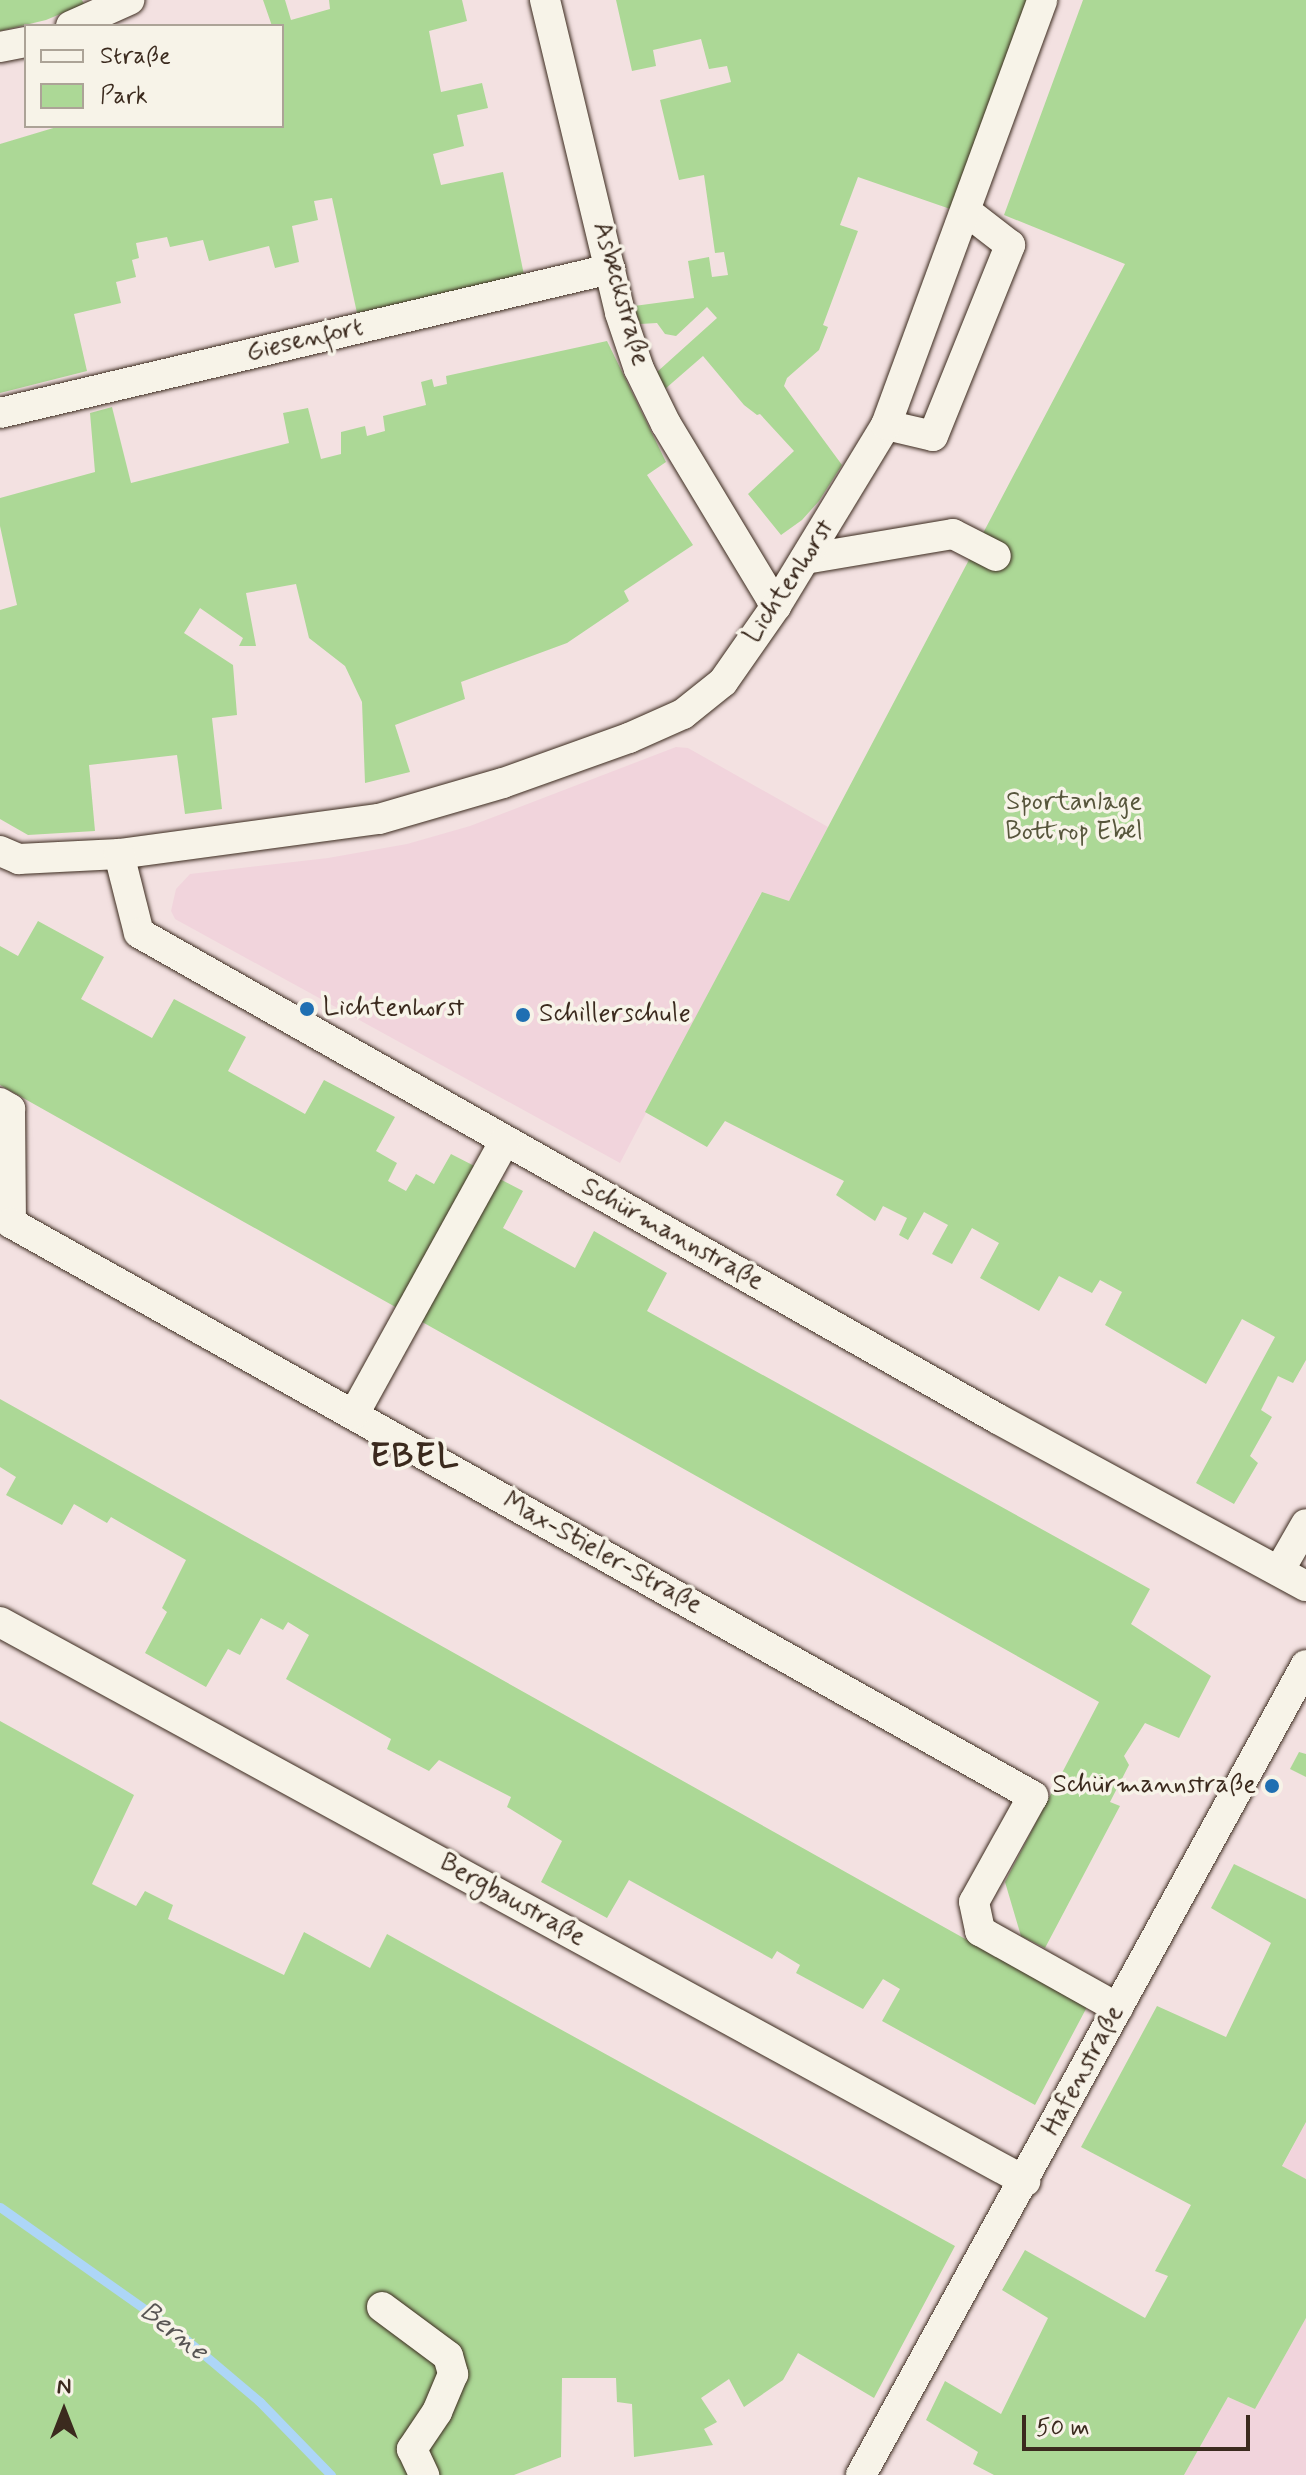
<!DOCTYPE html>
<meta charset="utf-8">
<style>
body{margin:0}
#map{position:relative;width:1306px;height:2475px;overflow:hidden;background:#f3e1e1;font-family:Mynerve,sans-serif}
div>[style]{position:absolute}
.built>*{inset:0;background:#f1d4dc}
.green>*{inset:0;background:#acd896}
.stream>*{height:9px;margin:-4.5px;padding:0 4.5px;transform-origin:4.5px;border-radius:4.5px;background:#add6f7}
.roads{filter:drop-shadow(0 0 2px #3b2a1e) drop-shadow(0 0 2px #3b2a1e)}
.minor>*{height:30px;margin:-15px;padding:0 15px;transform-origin:15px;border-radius:15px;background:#f7f3e8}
.dots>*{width:22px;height:22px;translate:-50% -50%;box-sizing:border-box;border:4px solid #f7f3e8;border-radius:50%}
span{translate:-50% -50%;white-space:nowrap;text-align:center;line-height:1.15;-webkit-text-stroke:7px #f7f3e8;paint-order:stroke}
.street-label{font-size:26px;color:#3b2a1e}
.park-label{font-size:26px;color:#57563c}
.poi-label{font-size:26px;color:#3b2a1e}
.left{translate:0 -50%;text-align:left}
.right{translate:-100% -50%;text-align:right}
.water-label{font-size:28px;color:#585554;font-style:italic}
.district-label{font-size:34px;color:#3b2a1e;font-weight:700;letter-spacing:2px}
.legend{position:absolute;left:24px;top:24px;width:260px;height:104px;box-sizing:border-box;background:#f7f3e8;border:2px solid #aca397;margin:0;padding:10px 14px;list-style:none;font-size:24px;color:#3b2a1e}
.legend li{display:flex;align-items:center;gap:16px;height:40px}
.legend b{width:40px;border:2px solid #aca397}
.north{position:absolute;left:24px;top:2371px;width:80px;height:80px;-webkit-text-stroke:6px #f7f3e8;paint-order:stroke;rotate:0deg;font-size:22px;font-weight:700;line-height:32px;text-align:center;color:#3b2a1e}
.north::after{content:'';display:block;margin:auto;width:28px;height:36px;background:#3b2a1e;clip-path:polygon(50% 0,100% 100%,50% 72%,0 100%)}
.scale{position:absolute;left:1022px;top:2415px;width:228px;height:36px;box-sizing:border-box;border:4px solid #3b2a1e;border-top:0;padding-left:10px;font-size:24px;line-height:28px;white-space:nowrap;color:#3b2a1e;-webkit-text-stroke:6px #f7f3e8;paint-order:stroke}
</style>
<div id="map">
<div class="built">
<i style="clip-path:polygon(676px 747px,688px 748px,828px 827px,789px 901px,761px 893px,620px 1163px,175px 919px,171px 911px,176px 889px,190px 874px,328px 858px,407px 844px,470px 826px)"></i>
<i style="clip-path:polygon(1306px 2122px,1306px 2179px,1282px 2167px)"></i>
<i style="clip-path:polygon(1306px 2318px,1306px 2475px,1184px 2475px,1228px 2397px,1255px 2409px)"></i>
</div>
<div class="green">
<i style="clip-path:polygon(0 0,82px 0,84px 4px,46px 20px,0 31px)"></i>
<i style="clip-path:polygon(263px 0,285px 0,291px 20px,330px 9px,329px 0,462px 0,467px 21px,429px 31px,441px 92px,482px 83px,488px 108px,457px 115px,464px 146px,433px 154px,441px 185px,503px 172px,524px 275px,357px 313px,332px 198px,314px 201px,318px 220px,292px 226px,299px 262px,275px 268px,269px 246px,209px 261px,203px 240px,170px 247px,167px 237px,136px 243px,139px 258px,132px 260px,136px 277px,116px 282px,121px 303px,74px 314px,87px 371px,0 393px,0 144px,60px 126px,282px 126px,282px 26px,272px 26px)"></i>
<i style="clip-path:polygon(616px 0,1031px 0,956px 211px,858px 177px,840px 225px,858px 231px,823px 325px,828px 327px,819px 350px,787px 378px,784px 386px,842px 465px,819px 501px,802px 520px,781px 535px,748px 494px,794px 451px,760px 414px,757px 415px,744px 405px,703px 356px,665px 389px,657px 372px,717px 318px,707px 307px,676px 336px,665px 334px,657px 323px,640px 324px,634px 306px,694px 298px,688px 261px,709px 257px,712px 277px,728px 275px,724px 252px,715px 253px,704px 175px,679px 180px,660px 100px,731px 82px,727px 66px,709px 69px,701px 39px,653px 50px,656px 66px,632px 71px)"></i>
<i style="clip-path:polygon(1083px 0,1306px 0,1306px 1360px,1293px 1383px,1278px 1376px,1261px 1410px,1272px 1417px,1250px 1456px,1258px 1463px,1234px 1504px,1196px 1483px,1275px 1337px,1242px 1319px,1206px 1384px,1105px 1325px,1122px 1292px,1100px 1280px,1092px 1293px,1059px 1276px,1039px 1311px,980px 1278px,999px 1243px,972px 1228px,952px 1264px,932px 1254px,948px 1225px,924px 1212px,908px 1240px,899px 1235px,907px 1218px,883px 1206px,875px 1221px,836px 1195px,844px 1181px,725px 1121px,707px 1147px,645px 1112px,762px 892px,789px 901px,1125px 264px,1004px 215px)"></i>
<i style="clip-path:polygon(607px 341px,666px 462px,647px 475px,693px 545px,624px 591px,629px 601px,567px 643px,461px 682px,465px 699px,395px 725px,410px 772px,365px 783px,362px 702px,345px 666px,309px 638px,296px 584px,246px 593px,256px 646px,239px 646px,243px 638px,200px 608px,184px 633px,233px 665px,237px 715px,212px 718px,222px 809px,185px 814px,177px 755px,89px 765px,95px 831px,28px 835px,0 819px,0 610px,17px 605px,0 526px,0 498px,95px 472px,90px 413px,112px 407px,131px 483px,289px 443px,283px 413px,308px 408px,321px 459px,341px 454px,341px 432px,365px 426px,367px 436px,385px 431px,383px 416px,426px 405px,421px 382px,432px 379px,434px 387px,447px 384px,446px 376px)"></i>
<i style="clip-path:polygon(38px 921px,104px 957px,81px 999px,152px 1038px,174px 999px,246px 1037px,228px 1071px,305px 1114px,324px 1080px,395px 1117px,376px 1151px,397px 1163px,388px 1181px,406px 1191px,416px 1174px,434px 1184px,451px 1154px,523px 1191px,503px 1228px,575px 1268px,594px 1231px,667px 1273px,647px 1311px,1150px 1589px,1131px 1624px,1211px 1676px,1179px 1738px,1145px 1723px,1124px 1756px,1129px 1765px,1110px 1802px,1120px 1806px,1045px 1948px,1021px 1936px,1005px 1882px,1099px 1702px,0 1085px,0 946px,18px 956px)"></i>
<i style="clip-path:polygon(0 1399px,1087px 2007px,1035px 2105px,882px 2021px,900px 1989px,883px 1979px,863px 2009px,796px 1973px,800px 1965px,777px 1951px,772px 1959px,629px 1880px,607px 1918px,541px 1882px,562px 1841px,507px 1807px,511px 1797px,439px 1760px,429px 1771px,387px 1749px,391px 1739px,286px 1679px,309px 1635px,288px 1622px,283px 1630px,261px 1618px,240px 1655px,228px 1649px,206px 1687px,145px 1653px,167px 1612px,162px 1608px,186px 1560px,111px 1517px,107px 1523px,74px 1504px,62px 1525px,6px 1495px,16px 1477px,0 1467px)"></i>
<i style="clip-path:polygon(0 1721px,134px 1795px,92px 1884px,136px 1906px,145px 1891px,173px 1905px,168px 1919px,284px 1975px,304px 1932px,370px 1968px,387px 1934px,955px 2246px,874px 2398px,798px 2353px,783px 2380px,744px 2407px,729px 2379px,701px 2398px,717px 2422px,704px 2429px,713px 2445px,634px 2457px,632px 2404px,617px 2402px,616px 2378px,562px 2378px,561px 2457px,514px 2475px,0 2475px)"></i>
<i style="clip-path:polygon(1299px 1752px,1306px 1754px,1306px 1777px,1290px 1769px)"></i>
<i style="clip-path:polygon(1234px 1864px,1306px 1899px,1306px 2122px,1282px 2166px,1306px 2179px,1306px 2318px,1255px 2409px,1228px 2397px,1184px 2475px,994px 2475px,973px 2464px,978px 2452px,926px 2420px,945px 2381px,1001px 2414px,1048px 2318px,1002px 2290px,1025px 2250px,1145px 2318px,1168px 2276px,1155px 2271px,1191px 2205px,1081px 2147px,1157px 2006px,1226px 2037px,1271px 1943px,1211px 1908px)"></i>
</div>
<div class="stream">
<i style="left:0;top:2207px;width:215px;rotate:35.2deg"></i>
<i style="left:176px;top:2331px;width:110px;rotate:40.2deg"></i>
<i style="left:260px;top:2402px;width:102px;rotate:45.8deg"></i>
</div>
<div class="roads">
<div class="minor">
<i style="left:545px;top:0;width:322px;rotate:76.5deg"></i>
<i style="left:620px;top:313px;width:59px;rotate:71.3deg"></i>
<i style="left:639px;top:369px;width:61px;rotate:63.9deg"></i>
<i style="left:666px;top:424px;width:213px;rotate:58.9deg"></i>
<i style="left:71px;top:26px;width:64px;rotate:-24.1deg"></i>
<i style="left:0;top:47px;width:26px;rotate:-11deg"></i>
<i style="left:0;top:413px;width:627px;rotate:-13.28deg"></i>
<i style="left:886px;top:425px;width:48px;rotate:13.2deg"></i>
<i style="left:933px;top:436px;width:206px;rotate:-68deg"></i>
<i style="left:1010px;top:245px;width:56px;rotate:-142.3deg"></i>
<i style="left:805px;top:559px;width:150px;rotate:-9.6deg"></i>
<i style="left:953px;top:534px;width:48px;rotate:27.1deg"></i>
<i style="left:0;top:851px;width:21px;rotate:23deg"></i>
<i style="left:19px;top:859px;width:100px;rotate:-2.9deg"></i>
<i style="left:119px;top:854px;width:262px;rotate:-7.7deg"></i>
<i style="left:379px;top:819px;width:129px;rotate:-16.2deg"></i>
<i style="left:503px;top:783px;width:134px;rotate:-19.7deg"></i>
<i style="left:629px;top:738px;width:59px;rotate:-24deg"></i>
<i style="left:683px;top:714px;width:51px;rotate:-38.7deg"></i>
<i style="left:723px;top:682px;width:93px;rotate:-55.1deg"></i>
<i style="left:776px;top:606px;width:212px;rotate:-58.7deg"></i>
<i style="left:886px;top:425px;width:453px;rotate:-69.8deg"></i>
<i style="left:119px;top:854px;width:81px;rotate:75.8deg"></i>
<i style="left:139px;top:933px;width:987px;rotate:29.5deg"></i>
<i style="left:998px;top:1419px;width:350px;rotate:28.5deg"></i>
<i style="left:0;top:1103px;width:12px;rotate:31deg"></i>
<i style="left:10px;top:1109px;width:114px;rotate:89.5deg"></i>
<i style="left:11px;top:1223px;width:1172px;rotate:29.28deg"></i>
<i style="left:1033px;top:1796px;width:121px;rotate:119.1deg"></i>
<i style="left:974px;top:1902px;width:30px;rotate:78deg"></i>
<i style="left:980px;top:1931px;width:158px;rotate:29.2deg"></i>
<i style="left:354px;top:1414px;width:312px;rotate:-61.1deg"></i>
<i style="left:1279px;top:1571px;width:54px;rotate:-60.1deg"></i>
<i style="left:0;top:1622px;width:1168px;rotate:28.61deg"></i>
<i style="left:382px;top:2307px;width:82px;rotate:36.6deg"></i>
<i style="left:448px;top:2356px;width:19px;rotate:74deg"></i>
<i style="left:453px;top:2374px;width:41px;rotate:112.8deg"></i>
<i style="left:437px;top:2412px;width:45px;rotate:124deg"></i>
<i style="left:412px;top:2449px;width:29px;rotate:65deg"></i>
<i style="left:861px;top:2475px;width:924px;rotate:-61.22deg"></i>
</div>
</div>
<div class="dots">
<i style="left:307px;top:1009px;background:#1f6fb2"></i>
<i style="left:523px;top:1015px;background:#1f6fb2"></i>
<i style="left:1272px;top:1786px;background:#1f6fb2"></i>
</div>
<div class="street-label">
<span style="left:620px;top:294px;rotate:74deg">Asbeckstraße</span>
<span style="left:305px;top:341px;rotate:-13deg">Giesenfort</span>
<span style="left:790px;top:582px;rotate:-57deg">Lichtenhorst</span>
<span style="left:672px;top:1235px;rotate:29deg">Schürmannstraße</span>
<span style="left:602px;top:1554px;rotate:29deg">Max-Stieler-Straße</span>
<span style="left:512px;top:1901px;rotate:29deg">Bergbaustraße</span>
<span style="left:1084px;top:2071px;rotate:-62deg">Hafenstraße</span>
</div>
<div class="park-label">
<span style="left:1074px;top:818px">Sportanlage<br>Bottrop Ebel</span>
</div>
<div class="poi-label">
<span class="left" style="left:323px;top:1009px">Lichtenhorst</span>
<span class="left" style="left:539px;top:1015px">Schillerschule</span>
<span class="right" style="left:1256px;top:1786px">Schürmannstraße</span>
</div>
<div class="water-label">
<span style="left:173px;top:2332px;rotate:38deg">Berne</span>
</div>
<div class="district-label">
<span style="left:415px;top:1457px">EBEL</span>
</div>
<ul class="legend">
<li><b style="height:10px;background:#f7f3e8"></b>Straße</li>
<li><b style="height:22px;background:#acd896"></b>Park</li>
</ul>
<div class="north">N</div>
<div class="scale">50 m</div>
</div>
